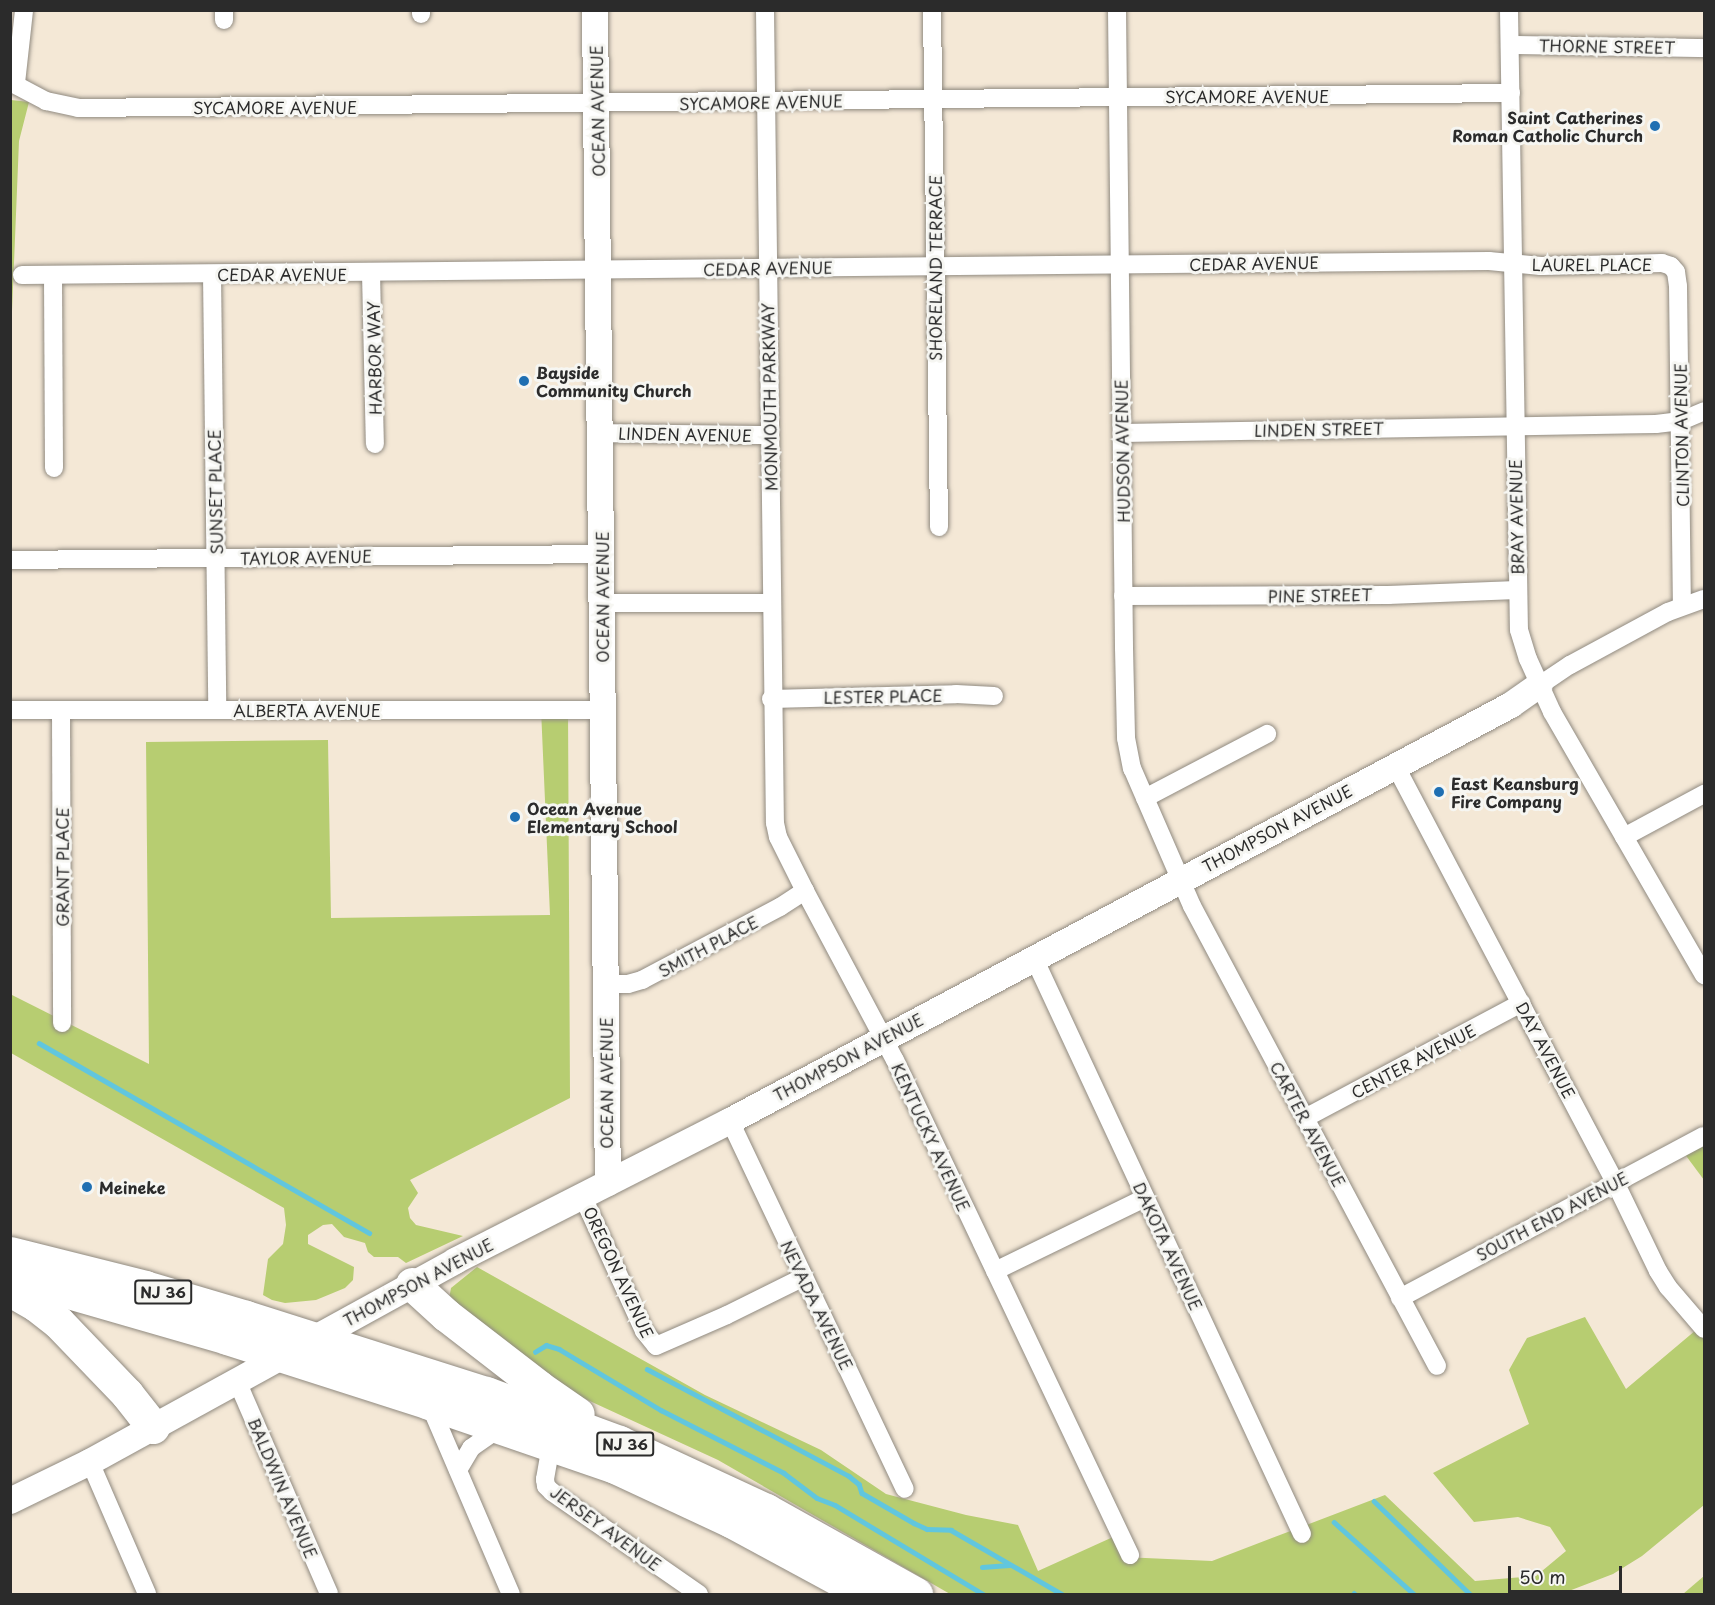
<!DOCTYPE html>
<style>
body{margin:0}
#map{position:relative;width:1715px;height:1605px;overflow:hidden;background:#f4e8d6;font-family:"Playpen Sans",sans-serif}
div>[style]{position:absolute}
.green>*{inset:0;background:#b7cd71}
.stream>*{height:4.5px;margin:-2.25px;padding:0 2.25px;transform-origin:2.25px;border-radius:2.25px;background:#61c6de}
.roads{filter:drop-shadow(0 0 2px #908a80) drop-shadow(0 0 2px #908a80)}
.street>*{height:18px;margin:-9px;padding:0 9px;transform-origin:9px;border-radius:9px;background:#fff}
.secondary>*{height:26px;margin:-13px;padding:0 13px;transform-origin:13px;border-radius:13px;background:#fff}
.highway>*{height:33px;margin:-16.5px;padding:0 16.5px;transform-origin:16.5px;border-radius:16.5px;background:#fff}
.dots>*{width:16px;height:16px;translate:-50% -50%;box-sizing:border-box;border:3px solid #f6f6f2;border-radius:50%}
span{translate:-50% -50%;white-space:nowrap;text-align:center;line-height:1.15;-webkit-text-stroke:6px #f6f6f2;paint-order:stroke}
.shield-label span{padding:2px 4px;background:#f6f6f2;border:2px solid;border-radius:4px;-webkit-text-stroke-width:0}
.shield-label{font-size:15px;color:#2b2b2b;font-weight:700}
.street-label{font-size:16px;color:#2b2b2b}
.poi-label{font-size:16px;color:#2b2b2b;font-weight:700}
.right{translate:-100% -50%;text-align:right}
.left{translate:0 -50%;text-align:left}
.frame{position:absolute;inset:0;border:12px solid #2b2b2b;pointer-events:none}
.scale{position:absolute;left:1508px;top:1566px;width:114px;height:27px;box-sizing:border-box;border:3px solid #2b2b2b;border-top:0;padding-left:8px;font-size:18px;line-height:21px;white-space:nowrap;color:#2b2b2b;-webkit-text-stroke:4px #f6f6f2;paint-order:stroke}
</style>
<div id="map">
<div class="green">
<i style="clip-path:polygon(11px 100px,29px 102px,19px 141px,11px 336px)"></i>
<i style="clip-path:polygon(541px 709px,568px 709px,570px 1098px,410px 1180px,418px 1193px,408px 1208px,410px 1218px,416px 1225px,463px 1236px,406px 1263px,398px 1257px,374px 1257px,368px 1252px,365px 1243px,344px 1237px,332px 1224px,323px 1225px,308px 1235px,308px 1244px,354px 1267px,353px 1280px,345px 1288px,316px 1300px,285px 1303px,272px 1300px,263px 1295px,268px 1259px,283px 1244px,286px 1225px,284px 1208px,11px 1053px,10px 994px,149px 1064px,146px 742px,328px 740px,331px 918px,550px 915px)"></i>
<i style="clip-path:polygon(1704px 1136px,1704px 1180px,1681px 1149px)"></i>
<i style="clip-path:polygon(477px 1267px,705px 1395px,821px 1450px,886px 1494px,966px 1515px,1018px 1525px,1038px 1571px,1113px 1537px,1123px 1557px,1212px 1561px,1385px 1495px,1475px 1581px,1536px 1576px,1566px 1551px,1550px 1527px,1518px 1517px,1474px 1522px,1433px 1473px,1529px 1424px,1509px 1370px,1527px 1338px,1585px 1317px,1626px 1389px,1696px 1330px,1704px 1339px,1704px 1505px,1642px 1556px,1613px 1574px,1561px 1594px,950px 1594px,718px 1460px,568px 1391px,449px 1299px,451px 1288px)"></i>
<i style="clip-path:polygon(1704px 1576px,1704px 1594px,1683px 1594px)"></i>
</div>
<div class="stream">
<i style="left:39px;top:1043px;width:381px;rotate:29.9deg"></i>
<i style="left:535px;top:1352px;width:13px;rotate:-32deg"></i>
<i style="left:546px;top:1345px;width:14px;rotate:17deg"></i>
<i style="left:559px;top:1349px;width:119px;rotate:30.9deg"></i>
<i style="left:661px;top:1410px;width:138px;rotate:27.1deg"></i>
<i style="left:784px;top:1473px;width:41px;rotate:37.1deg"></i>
<i style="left:817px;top:1498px;width:19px;rotate:21deg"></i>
<i style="left:835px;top:1505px;width:173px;rotate:31deg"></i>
<i style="left:647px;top:1369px;width:229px;rotate:27.9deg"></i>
<i style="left:849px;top:1476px;width:13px;rotate:39deg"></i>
<i style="left:859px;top:1484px;width:9px;rotate:72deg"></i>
<i style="left:862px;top:1493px;width:60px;rotate:30deg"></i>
<i style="left:914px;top:1523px;width:14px;rotate:25deg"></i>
<i style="left:927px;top:1529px;width:24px;rotate:2deg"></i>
<i style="left:951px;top:1530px;width:128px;rotate:30deg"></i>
<i style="left:1374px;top:1501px;width:134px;rotate:44.1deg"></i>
<i style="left:1334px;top:1522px;width:108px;rotate:42deg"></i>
<i style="left:982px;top:1567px;width:27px;rotate:-4deg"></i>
<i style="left:1354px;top:1593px;width:1px;rotate:45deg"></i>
<i style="left:1550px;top:1594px;width:7px;rotate:-16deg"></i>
</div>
<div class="roads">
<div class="street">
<i style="left:421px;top:10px;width:4px;rotate:90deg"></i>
<i style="left:765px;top:10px;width:813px;rotate:89.3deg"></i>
<i style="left:775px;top:823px;width:14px;rotate:78deg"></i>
<i style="left:778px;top:837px;width:60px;rotate:63.4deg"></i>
<i style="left:805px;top:891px;width:191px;rotate:62deg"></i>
<i style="left:895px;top:1060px;width:548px;rotate:64.6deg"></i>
<i style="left:932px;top:10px;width:517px;rotate:89.22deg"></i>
<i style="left:1117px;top:10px;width:638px;rotate:89.37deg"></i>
<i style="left:1124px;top:648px;width:90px;rotate:88.7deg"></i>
<i style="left:1126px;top:738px;width:31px;rotate:79deg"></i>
<i style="left:1132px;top:768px;width:150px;rotate:66.5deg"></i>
<i style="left:1192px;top:906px;width:521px;rotate:61.96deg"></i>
<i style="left:1509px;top:10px;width:620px;rotate:89.08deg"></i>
<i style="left:1519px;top:630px;width:30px;rotate:73deg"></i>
<i style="left:1528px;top:659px;width:58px;rotate:65.6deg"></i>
<i style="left:1552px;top:712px;width:304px;rotate:60deg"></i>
<i style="left:224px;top:20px;width:10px;rotate:-90deg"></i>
<i style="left:1510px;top:45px;width:194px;rotate:0.9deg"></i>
<i style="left:10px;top:82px;width:41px;rotate:27.8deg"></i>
<i style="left:46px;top:101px;width:33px;rotate:12deg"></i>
<i style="left:78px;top:108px;width:1433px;rotate:-0.6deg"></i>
<i style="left:16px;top:83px;width:73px;rotate:-83.7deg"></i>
<i style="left:371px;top:273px;width:171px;rotate:88.7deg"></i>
<i style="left:212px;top:274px;width:436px;rotate:89.3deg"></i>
<i style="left:22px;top:275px;width:1467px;rotate:-0.55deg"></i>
<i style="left:1489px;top:261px;width:52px;rotate:5.5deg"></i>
<i style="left:1541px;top:266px;width:121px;rotate:-1.4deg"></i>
<i style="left:1662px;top:263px;width:9px;rotate:18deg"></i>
<i style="left:1671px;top:266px;width:8px;rotate:50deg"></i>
<i style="left:1676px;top:272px;width:14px;rotate:82deg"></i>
<i style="left:1678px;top:286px;width:320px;rotate:89.3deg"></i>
<i style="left:53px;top:276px;width:192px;rotate:89.7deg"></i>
<i style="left:600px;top:433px;width:169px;rotate:0.7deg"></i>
<i style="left:1122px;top:433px;width:534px;rotate:-0.97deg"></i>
<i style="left:1656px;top:424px;width:25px;rotate:-7deg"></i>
<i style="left:1681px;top:421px;width:25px;rotate:-23deg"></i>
<i style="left:10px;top:560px;width:591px;rotate:-0.58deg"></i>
<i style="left:1123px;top:596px;width:265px;rotate:-0.2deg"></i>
<i style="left:1388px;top:595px;width:129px;rotate:-2.2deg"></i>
<i style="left:602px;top:603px;width:170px"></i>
<i style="left:1540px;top:685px;width:36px;rotate:-34deg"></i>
<i style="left:1570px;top:665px;width:111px;rotate:-28.4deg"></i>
<i style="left:1668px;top:612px;width:38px;rotate:-20deg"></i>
<i style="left:771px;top:699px;width:185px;rotate:-1.5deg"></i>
<i style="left:956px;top:694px;width:38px;rotate:3deg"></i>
<i style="left:10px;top:710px;width:593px"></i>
<i style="left:61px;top:710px;width:313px;rotate:89.8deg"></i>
<i style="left:1395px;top:765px;width:471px;rotate:62.2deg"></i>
<i style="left:1615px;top:1182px;width:99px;rotate:64.2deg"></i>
<i style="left:1658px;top:1271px;width:19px;rotate:58deg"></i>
<i style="left:1668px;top:1287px;width:55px;rotate:49.4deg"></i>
<i style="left:1145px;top:798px;width:138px;rotate:-27.7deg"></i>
<i style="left:1624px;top:837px;width:91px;rotate:-28.3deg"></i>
<i style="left:1034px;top:958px;width:635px;rotate:65.05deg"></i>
<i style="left:606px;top:984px;width:22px"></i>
<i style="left:628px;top:984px;width:15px;rotate:-16deg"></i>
<i style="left:642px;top:980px;width:156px;rotate:-27.9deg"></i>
<i style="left:780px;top:907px;width:30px;rotate:-33deg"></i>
<i style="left:1305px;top:1118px;width:245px;rotate:-28deg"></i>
<i style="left:730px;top:1121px;width:407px;rotate:64.6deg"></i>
<i style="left:583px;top:1197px;width:147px;rotate:65.5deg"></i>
<i style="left:644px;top:1331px;width:19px;rotate:51deg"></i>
<i style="left:656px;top:1346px;width:77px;rotate:-23.6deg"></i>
<i style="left:727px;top:1315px;width:86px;rotate:-26.3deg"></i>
<i style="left:995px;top:1271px;width:167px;rotate:-26deg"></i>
<i style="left:1400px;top:1298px;width:344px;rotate:-28.1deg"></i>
<i style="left:237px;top:1381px;width:232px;rotate:66.6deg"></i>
<i style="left:429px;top:1403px;width:208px;rotate:66.8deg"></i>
<i style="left:551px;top:1445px;width:35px;rotate:100deg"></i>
<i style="left:545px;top:1479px;width:7px;rotate:82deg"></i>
<i style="left:546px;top:1486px;width:8px;rotate:45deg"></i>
<i style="left:552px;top:1492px;width:179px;rotate:34.8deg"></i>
<i style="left:90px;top:1462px;width:144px;rotate:66.6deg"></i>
<i style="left:458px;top:1470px;width:26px;rotate:-59deg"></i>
<i style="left:471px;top:1448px;width:35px;rotate:-35deg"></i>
</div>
<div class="secondary">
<i style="left:595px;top:10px;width:1173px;rotate:89.37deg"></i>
<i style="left:10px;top:1501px;width:89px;rotate:-26deg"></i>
<i style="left:90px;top:1462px;width:417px;rotate:-28.8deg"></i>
<i style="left:455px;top:1261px;width:309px;rotate:-27deg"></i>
<i style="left:730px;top:1121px;width:885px;rotate:-28.04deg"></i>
<i style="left:1511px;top:705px;width:35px;rotate:-35deg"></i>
</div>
<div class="highway">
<i style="left:10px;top:1253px;width:139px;rotate:14.1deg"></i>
<i style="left:145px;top:1287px;width:105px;rotate:16.5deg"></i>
<i style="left:246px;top:1317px;width:252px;rotate:17.6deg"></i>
<i style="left:486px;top:1393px;width:142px;rotate:20.2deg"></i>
<i style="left:619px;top:1442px;width:162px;rotate:24.8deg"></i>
<i style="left:766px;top:1510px;width:172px;rotate:29.2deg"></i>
<i style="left:16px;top:1277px;width:220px;rotate:16.1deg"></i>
<i style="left:227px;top:1338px;width:212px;rotate:17.8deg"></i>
<i style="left:429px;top:1403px;width:197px;rotate:19deg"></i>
<i style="left:615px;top:1467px;width:128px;rotate:25deg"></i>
<i style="left:731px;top:1521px;width:153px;rotate:28.4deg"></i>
<i style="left:412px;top:1284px;width:46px;rotate:42.4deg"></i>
<i style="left:446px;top:1315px;width:118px;rotate:37.7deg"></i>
<i style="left:539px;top:1387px;width:47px;rotate:34.7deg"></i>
<i style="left:10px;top:1290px;width:30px;rotate:30deg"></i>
<i style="left:36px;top:1305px;width:28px;rotate:38deg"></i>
<i style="left:58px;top:1322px;width:100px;rotate:46.2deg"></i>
<i style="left:127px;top:1394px;width:42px;rotate:51.8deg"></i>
</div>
</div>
<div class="dots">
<i style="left:1655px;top:126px;background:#1f6fb2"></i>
<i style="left:524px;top:381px;background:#1f6fb2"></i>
<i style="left:1439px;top:792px;background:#1f6fb2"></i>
<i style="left:515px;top:817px;background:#1f6fb2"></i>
<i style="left:87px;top:1187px;background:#1f6fb2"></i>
</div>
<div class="shield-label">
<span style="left:163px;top:1292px">NJ 36</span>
<span style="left:625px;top:1444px">NJ 36</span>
</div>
<div class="street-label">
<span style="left:1607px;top:46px;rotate:1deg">THORNE STREET</span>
<span style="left:1247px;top:96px">SYCAMORE AVENUE</span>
<span style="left:761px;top:102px;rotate:-1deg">SYCAMORE AVENUE</span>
<span style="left:275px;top:107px">SYCAMORE AVENUE</span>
<span style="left:597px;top:111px;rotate:-91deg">OCEAN AVENUE</span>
<span style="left:1254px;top:263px;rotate:-1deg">CEDAR AVENUE</span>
<span style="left:1592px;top:264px">LAUREL PLACE</span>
<span style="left:768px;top:268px;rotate:-1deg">CEDAR AVENUE</span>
<span style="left:935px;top:268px;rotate:-90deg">SHORELAND TERRACE</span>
<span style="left:282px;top:274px">CEDAR AVENUE</span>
<span style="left:374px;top:358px;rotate:-91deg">HARBOR WAY</span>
<span style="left:769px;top:397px;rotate:-91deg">MONMOUTH PARKWAY</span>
<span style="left:1319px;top:429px;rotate:-1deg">LINDEN STREET</span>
<span style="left:685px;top:434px;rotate:1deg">LINDEN AVENUE</span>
<span style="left:1681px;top:435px;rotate:-91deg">CLINTON AVENUE</span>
<span style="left:1122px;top:451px;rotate:-91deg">HUDSON AVENUE</span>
<span style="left:215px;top:492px;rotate:-91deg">SUNSET PLACE</span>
<span style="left:1516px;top:517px;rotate:-91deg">BRAY AVENUE</span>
<span style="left:306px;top:557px;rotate:-1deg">TAYLOR AVENUE</span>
<span style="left:1320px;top:595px;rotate:-1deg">PINE STREET</span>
<span style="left:602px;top:597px;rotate:-90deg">OCEAN AVENUE</span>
<span style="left:883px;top:696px;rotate:-1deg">LESTER PLACE</span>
<span style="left:307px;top:710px">ALBERTA AVENUE</span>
<span style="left:1277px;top:828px;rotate:-28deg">THOMPSON AVENUE</span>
<span style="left:62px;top:867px;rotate:-90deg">GRANT PLACE</span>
<span style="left:708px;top:946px;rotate:-28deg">SMITH PLACE</span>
<span style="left:1546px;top:1050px;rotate:62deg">DAY AVENUE</span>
<span style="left:848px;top:1057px;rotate:-28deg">THOMPSON AVENUE</span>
<span style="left:1413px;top:1061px;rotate:-28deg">CENTER AVENUE</span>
<span style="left:606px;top:1083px;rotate:-90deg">OCEAN AVENUE</span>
<span style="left:1308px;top:1124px;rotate:62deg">CARTER AVENUE</span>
<span style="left:931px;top:1137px;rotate:65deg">KENTUCKY AVENUE</span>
<span style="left:1552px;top:1216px;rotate:-28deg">SOUTH END AVENUE</span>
<span style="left:1168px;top:1246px;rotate:65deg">DAKOTA AVENUE</span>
<span style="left:619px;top:1272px;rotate:65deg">OREGON AVENUE</span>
<span style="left:418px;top:1282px;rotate:-28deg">THOMPSON AVENUE</span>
<span style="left:817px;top:1305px;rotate:64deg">NEVADA AVENUE</span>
<span style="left:283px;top:1488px;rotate:67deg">BALDWIN AVENUE</span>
<span style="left:606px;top:1528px;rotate:36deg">JERSEY AVENUE</span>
</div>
<div class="poi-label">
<span class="right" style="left:1643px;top:126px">Saint Catherines<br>Roman Catholic Church</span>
<span class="left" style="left:536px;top:381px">Bayside<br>Community Church</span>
<span class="left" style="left:1451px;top:792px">East Keansburg<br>Fire Company</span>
<span class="left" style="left:527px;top:817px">Ocean Avenue<br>Elementary School</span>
<span class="left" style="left:99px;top:1187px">Meineke</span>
</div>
<div class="frame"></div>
<div class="scale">50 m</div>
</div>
